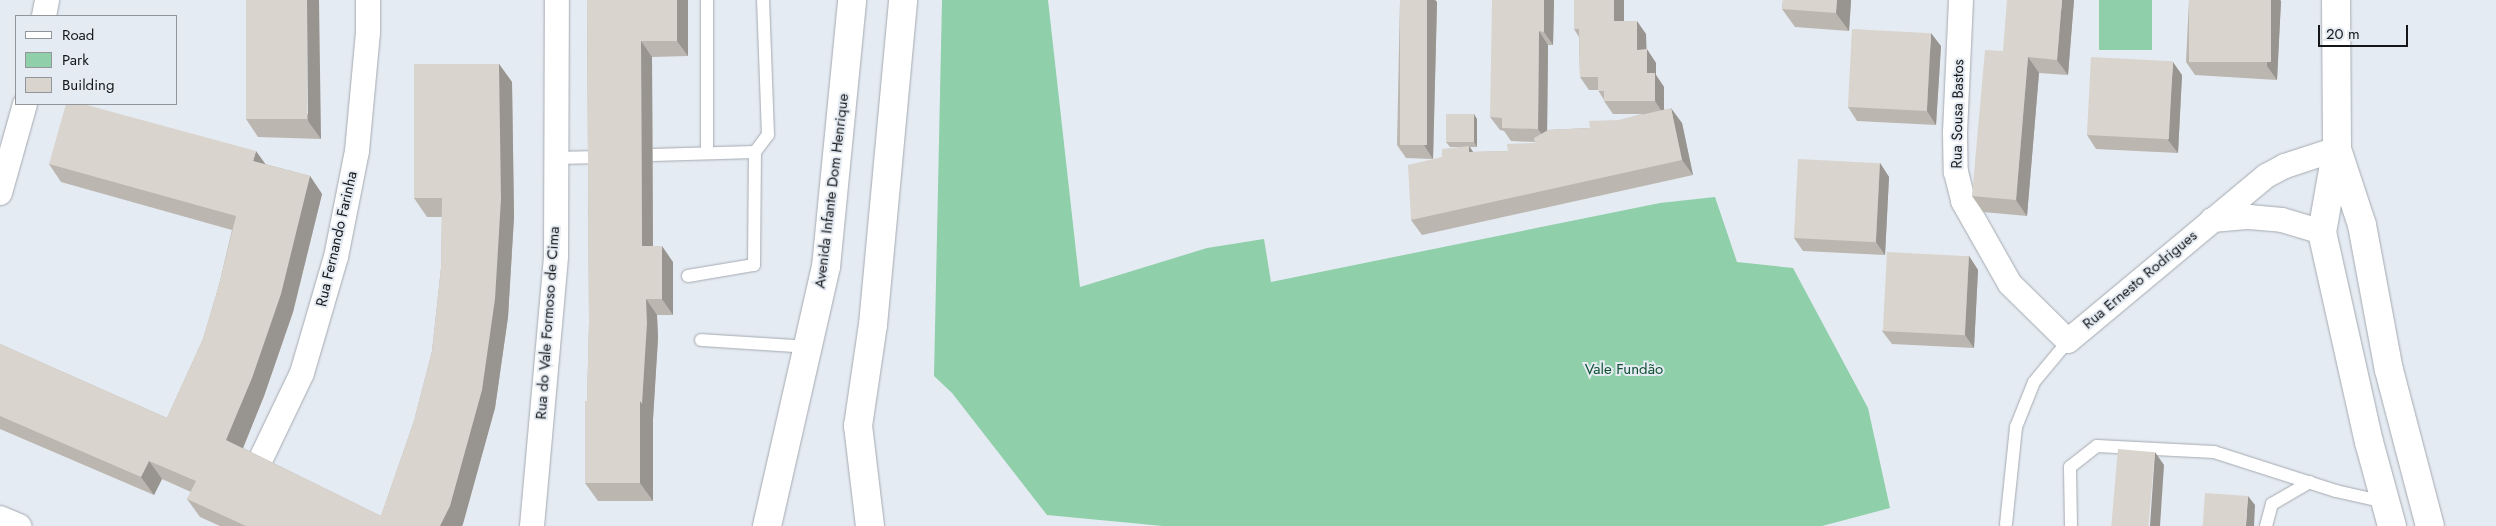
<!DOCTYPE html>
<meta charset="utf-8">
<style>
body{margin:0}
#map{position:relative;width:2496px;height:526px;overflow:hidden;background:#e5ebf2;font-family:Jost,sans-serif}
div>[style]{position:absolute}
.green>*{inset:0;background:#8fcfaa;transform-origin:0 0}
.roads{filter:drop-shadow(0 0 1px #a5aab1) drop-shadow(0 0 1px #a5aab1)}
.lane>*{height:12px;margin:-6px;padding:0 6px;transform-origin:6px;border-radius:6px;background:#fff}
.street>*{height:24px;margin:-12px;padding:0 12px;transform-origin:12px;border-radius:12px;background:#fff}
.secondary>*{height:28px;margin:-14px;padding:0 14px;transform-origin:14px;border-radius:14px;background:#fff}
.primary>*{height:28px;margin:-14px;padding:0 14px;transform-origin:14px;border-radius:14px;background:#fff}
.highway>*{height:28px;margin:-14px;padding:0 14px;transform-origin:14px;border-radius:14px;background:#fff}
.wall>*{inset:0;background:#bbb6b0}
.shaded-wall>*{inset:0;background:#989490}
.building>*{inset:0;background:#d9d4cd;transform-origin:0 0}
span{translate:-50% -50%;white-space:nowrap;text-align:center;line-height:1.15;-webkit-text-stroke:4px #e5ebf2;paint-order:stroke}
.street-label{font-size:15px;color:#151619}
.park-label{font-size:15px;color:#0f5032}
.legend{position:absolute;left:15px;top:15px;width:162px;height:90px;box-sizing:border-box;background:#e5ebf2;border:1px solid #92969b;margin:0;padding:6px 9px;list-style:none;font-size:15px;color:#151619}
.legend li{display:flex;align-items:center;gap:10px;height:25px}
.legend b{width:25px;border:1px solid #92969b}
.scale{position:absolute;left:2318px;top:25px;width:90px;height:22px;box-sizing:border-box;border:2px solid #151619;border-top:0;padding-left:6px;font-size:15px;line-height:18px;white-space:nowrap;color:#151619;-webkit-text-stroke:4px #e5ebf2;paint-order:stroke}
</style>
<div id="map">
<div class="green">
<i style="clip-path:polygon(942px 0,1048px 0,1080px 287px,1207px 248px,1264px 239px,1271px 282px,1660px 203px,1715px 197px,1737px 262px,1793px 268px,1868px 408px,1890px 508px,1822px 526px,1163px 526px,1047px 515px,952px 393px,934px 376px)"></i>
<i style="left:2099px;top:0;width:53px;height:50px"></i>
</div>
<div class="roads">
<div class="lane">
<i style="left:707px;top:153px;width:153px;rotate:-90deg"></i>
<i style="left:652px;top:155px;width:103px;rotate:-1.7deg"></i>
<i style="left:556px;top:158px;width:43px;rotate:-1.3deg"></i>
<i style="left:688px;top:276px;width:67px;rotate:-9.5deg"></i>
<i style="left:754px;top:265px;width:113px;rotate:-89.5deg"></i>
<i style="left:755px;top:152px;width:21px;rotate:-53deg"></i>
<i style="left:768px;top:135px;width:135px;rotate:-92.1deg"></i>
<i style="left:701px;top:340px;width:107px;rotate:3.7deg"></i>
<i style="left:2006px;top:524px;width:98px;rotate:-84.1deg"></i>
<i style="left:2016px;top:427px;width:48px;rotate:-68.2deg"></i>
<i style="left:2034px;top:382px;width:53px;rotate:-50.3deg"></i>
<i style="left:2071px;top:526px;width:59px;rotate:-91deg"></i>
<i style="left:2070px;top:467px;width:34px;rotate:-38deg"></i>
<i style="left:2097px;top:446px;width:117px;rotate:2.9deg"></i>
<i style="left:2214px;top:452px;width:128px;rotate:17.7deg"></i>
<i style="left:2336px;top:491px;width:50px;rotate:12.7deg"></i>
<i style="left:2266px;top:526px;width:23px;rotate:-75deg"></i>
<i style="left:2272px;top:504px;width:44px;rotate:-30.1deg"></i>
</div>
<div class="street">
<i style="left:1961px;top:0;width:133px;rotate:92.6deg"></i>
<i style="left:1955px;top:133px;width:39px;rotate:89deg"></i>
<i style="left:1956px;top:172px;width:30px;rotate:76deg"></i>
<i style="left:1963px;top:201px;width:95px;rotate:60.5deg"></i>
<i style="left:2010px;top:284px;width:81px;rotate:44.5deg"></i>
<i style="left:2068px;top:341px;width:258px;rotate:-39.8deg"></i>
<i style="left:2266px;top:176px;width:21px;rotate:-28deg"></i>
<i style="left:2285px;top:166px;width:55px;rotate:-18.1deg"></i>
<i style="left:44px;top:16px;width:16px;rotate:-79deg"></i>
<i style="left:0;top:193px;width:92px;rotate:-74.3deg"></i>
<i style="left:2212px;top:220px;width:37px;rotate:-5deg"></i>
<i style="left:2249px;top:217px;width:33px;rotate:5deg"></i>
<i style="left:2282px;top:220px;width:42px;rotate:16.7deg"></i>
<i style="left:257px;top:467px;width:104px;rotate:-64.4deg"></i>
<i style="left:302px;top:373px;width:121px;rotate:-73.7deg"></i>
<i style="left:336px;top:257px;width:108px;rotate:-78.8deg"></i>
<i style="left:357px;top:151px;width:119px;rotate:-84.7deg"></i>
<i style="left:368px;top:33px;width:33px;rotate:-90deg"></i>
<i style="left:0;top:518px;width:21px;rotate:23deg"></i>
<i style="left:532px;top:526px;width:271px;rotate:-84.9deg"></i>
<i style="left:556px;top:256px;width:256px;rotate:-89.8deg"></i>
</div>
<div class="secondary">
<i style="left:2336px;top:0;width:149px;rotate:89.6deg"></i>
</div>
<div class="primary">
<i style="left:767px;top:526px;width:266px;rotate:-77.2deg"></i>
<i style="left:826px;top:267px;width:268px;rotate:-84.4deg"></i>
<i style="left:870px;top:526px;width:101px;rotate:-96.8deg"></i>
<i style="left:858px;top:426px;width:102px;rotate:-81.6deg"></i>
<i style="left:873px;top:325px;width:326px;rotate:-84.7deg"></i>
</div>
<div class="highway">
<i style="left:2337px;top:149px;width:80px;rotate:71.8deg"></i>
<i style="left:2362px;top:225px;width:147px;rotate:79.5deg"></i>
<i style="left:2389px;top:370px;width:161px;rotate:75.3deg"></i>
<i style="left:2336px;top:153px;width:80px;rotate:100deg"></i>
<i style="left:2322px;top:232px;width:215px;rotate:77.4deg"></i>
<i style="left:2369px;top:442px;width:87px;rotate:74.7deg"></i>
</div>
</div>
<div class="wall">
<i style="clip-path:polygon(246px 0,321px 139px,258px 137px,246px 119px)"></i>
<i style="clip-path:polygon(587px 0,688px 0,688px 56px,652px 57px,653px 246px,673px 262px,673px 315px,657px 315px,658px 338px,653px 419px,653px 501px,598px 501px,585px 483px,589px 323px)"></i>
<i style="clip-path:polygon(1400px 0,1435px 0,1437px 2px,1433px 159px,1406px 158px,1397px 145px)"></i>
<i style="clip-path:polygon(1554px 0,1553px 45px,1548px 45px,1547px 130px,1590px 128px,1643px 114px,1613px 114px,1604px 101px,1604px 100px,1598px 90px,1589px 90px,1580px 77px,1579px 37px,1574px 29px,1624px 0,1624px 21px,1646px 34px,1646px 49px,1656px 63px,1656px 75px,1664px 87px,1664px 109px,1682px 123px,1693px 175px,1422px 235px,1411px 220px,1442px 157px,1459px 147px,1450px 147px,1446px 142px,1477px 119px,1477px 147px,1470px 147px,1473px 152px,1508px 151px,1535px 143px,1535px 142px,1511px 141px,1504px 131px,1500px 130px,1490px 117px)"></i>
<i style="clip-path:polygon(1783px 0,1851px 0,1849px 31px,1795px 27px,1782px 9px)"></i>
<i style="clip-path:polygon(2074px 0,2068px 75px,2039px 73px,2027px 216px,1983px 212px,1972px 196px,2003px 51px)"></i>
<i style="clip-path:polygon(2189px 0,2280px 0,2281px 1px,2277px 80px,2195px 75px,2186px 62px)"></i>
<i style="clip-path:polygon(1941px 46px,1936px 125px,1857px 121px,1848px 107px)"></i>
<i style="clip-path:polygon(499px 64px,512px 82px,514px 217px,508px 317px,495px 408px,462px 526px,220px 526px,200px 517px,187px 499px,191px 492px,162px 479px,154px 495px,0 429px,0 344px,167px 418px,203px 339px,219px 285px,232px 230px,61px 182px,49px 164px,265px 164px,310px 176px,322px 194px,293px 312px,264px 396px,243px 448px,381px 516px,414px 421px,432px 351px,441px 268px,442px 217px,427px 217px,414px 198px)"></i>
<i style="clip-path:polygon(2182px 75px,2178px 153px,2096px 149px,2087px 135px)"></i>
<i style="clip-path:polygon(1880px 163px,1889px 177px,1885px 255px,1803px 251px,1794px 238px)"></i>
<i style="clip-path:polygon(1969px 256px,1978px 270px,1974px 348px,1892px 344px,1882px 331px)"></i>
</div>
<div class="shaded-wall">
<i style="clip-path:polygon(307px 0,319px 0,321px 139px,308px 121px)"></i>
<i style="clip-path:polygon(677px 0,688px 0,688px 56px,677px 41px)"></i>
<i style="clip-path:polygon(1427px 0,1435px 0,1437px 2px,1433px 159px,1424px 145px)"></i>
<i style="clip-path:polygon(1544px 0,1554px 0,1553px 45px,1544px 32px)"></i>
<i style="clip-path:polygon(1614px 0,1624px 0,1624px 34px,1614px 21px)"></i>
<i style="clip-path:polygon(1837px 0,1851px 0,1849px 31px,1836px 13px)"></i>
<i style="clip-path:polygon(2062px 0,2074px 0,2068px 75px,2057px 60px)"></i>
<i style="clip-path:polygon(2271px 0,2280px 0,2281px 1px,2277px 80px,2267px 66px)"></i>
<i style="clip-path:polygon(1637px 21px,1646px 34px,1647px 63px,1637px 50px)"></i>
<i style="clip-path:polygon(1539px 31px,1548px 45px,1547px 142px,1538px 129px)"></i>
<i style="clip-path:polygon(1931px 33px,1941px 46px,1936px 125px,1927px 111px)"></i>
<i style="clip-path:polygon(641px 41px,652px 57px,653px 262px,642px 246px)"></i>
<i style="clip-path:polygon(1647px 49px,1656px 63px,1656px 75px,1664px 87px,1664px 115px,1655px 101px,1647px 73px)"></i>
<i style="clip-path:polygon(2028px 57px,2039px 73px,2027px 216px,2016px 200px)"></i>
<i style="clip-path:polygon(2173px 62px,2182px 75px,2178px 153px,2168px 140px)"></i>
<i style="clip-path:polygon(499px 64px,512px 82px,514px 217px,508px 317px,495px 408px,463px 524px,462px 526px,440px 526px)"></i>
<i style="clip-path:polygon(1671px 108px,1682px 123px,1693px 175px,1682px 160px)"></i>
<i style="clip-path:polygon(1474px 114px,1477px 119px,1477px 147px,1474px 142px)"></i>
<i style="clip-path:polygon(1469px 146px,1480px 162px,1469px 152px)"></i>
<i style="clip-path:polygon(256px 151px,269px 169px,253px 161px)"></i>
<i style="clip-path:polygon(1880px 163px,1889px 177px,1885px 255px,1876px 242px)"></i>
<i style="clip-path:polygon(310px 176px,322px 194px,293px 312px,264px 396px,239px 458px,226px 440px)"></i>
<i style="clip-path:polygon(662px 246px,673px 262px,673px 315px,662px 299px)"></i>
<i style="clip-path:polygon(1969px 256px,1978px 270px,1974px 348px,1965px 335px)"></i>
<i style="clip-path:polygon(646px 299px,657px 315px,658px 338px,653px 419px,653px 501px,640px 483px,640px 401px)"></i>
<i style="clip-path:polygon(2155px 452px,2164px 465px,2160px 526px,2150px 526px)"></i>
<i style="clip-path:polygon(149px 461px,162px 479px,154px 495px,141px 477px)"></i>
<i style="clip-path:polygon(2248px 496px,2255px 505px,2254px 526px,2246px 526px)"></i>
</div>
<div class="building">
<i style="left:246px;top:0;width:61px;height:119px"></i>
<i style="clip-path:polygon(587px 0,677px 0,677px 41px,641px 41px,642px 246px,662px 246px,662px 299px,646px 299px,647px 323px,642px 404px,640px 401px,587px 401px,589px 323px)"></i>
<i style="left:1400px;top:0;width:27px;height:145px"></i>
<i style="clip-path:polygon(1492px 0,1544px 0,1544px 32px,1539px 31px,1538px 129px,1502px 128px,1502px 118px,1490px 117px)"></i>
<i style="clip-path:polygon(1574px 0,1614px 0,1614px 21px,1637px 21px,1637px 50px,1647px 49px,1647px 73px,1655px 73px,1655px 101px,1604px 101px,1604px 91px,1598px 91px,1598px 77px,1580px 77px,1579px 29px,1574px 29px)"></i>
<i style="clip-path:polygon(1783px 0,1837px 0,1836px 13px,1782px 9px)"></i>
<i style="clip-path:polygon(2007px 0,2062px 0,2057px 60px,2028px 57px,2016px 200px,1972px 196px,1985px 50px,2003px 51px)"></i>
<i style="left:2189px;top:0;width:82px;height:62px"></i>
<i style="left:1852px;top:29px;width:79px;height:78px;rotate:3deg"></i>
<i style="left:2091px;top:57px;width:82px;height:78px;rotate:3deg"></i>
<i style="clip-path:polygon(414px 64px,499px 64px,501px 199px,495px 299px,482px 390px,450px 506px,440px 526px,246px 526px,187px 499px,196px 481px,149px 461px,141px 477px,0 416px,0 344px,167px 418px,203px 339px,219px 285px,236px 216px,49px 164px,66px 104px,83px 104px,256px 151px,253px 161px,310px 176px,281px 294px,252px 378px,226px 440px,381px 516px,414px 421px,432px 351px,441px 268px,442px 198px,414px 198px)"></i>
<i style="clip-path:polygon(1671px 108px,1682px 160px,1411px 220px,1408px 165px,1442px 157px,1442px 149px,1469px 146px,1469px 152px,1508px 151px,1507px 144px,1535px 143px,1534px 138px,1548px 130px,1590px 128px,1589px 121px,1619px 120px)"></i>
<i style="left:1446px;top:114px;width:28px;height:28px"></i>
<i style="left:1798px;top:159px;width:82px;height:79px;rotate:3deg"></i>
<i style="left:1887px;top:252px;width:82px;height:79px;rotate:3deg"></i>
<i style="left:585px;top:401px;width:55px;height:82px"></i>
<i style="left:2118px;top:449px;width:37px;height:77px;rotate:5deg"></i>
<i style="left:2205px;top:493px;width:43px;height:33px;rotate:4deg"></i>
</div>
<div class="street-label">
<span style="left:1958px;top:114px;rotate:-89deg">Rua Sousa Bastos</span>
<span style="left:832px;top:191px;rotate:-83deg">Avenida Infante Dom Henrique</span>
<span style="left:337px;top:239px;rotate:-77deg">Rua Fernando Farinha</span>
<span style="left:2140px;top:280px;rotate:-40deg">Rua Ernesto Rodrigues</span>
<span style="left:548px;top:323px;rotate:-86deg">Rua do Vale Formoso de Cima</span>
</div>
<div class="park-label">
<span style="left:1624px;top:370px">Vale Fundão</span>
</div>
<ul class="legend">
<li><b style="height:6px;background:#fff"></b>Road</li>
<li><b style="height:14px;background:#8fcfaa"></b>Park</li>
<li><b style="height:14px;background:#d9d4cd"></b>Building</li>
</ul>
<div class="scale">20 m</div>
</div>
